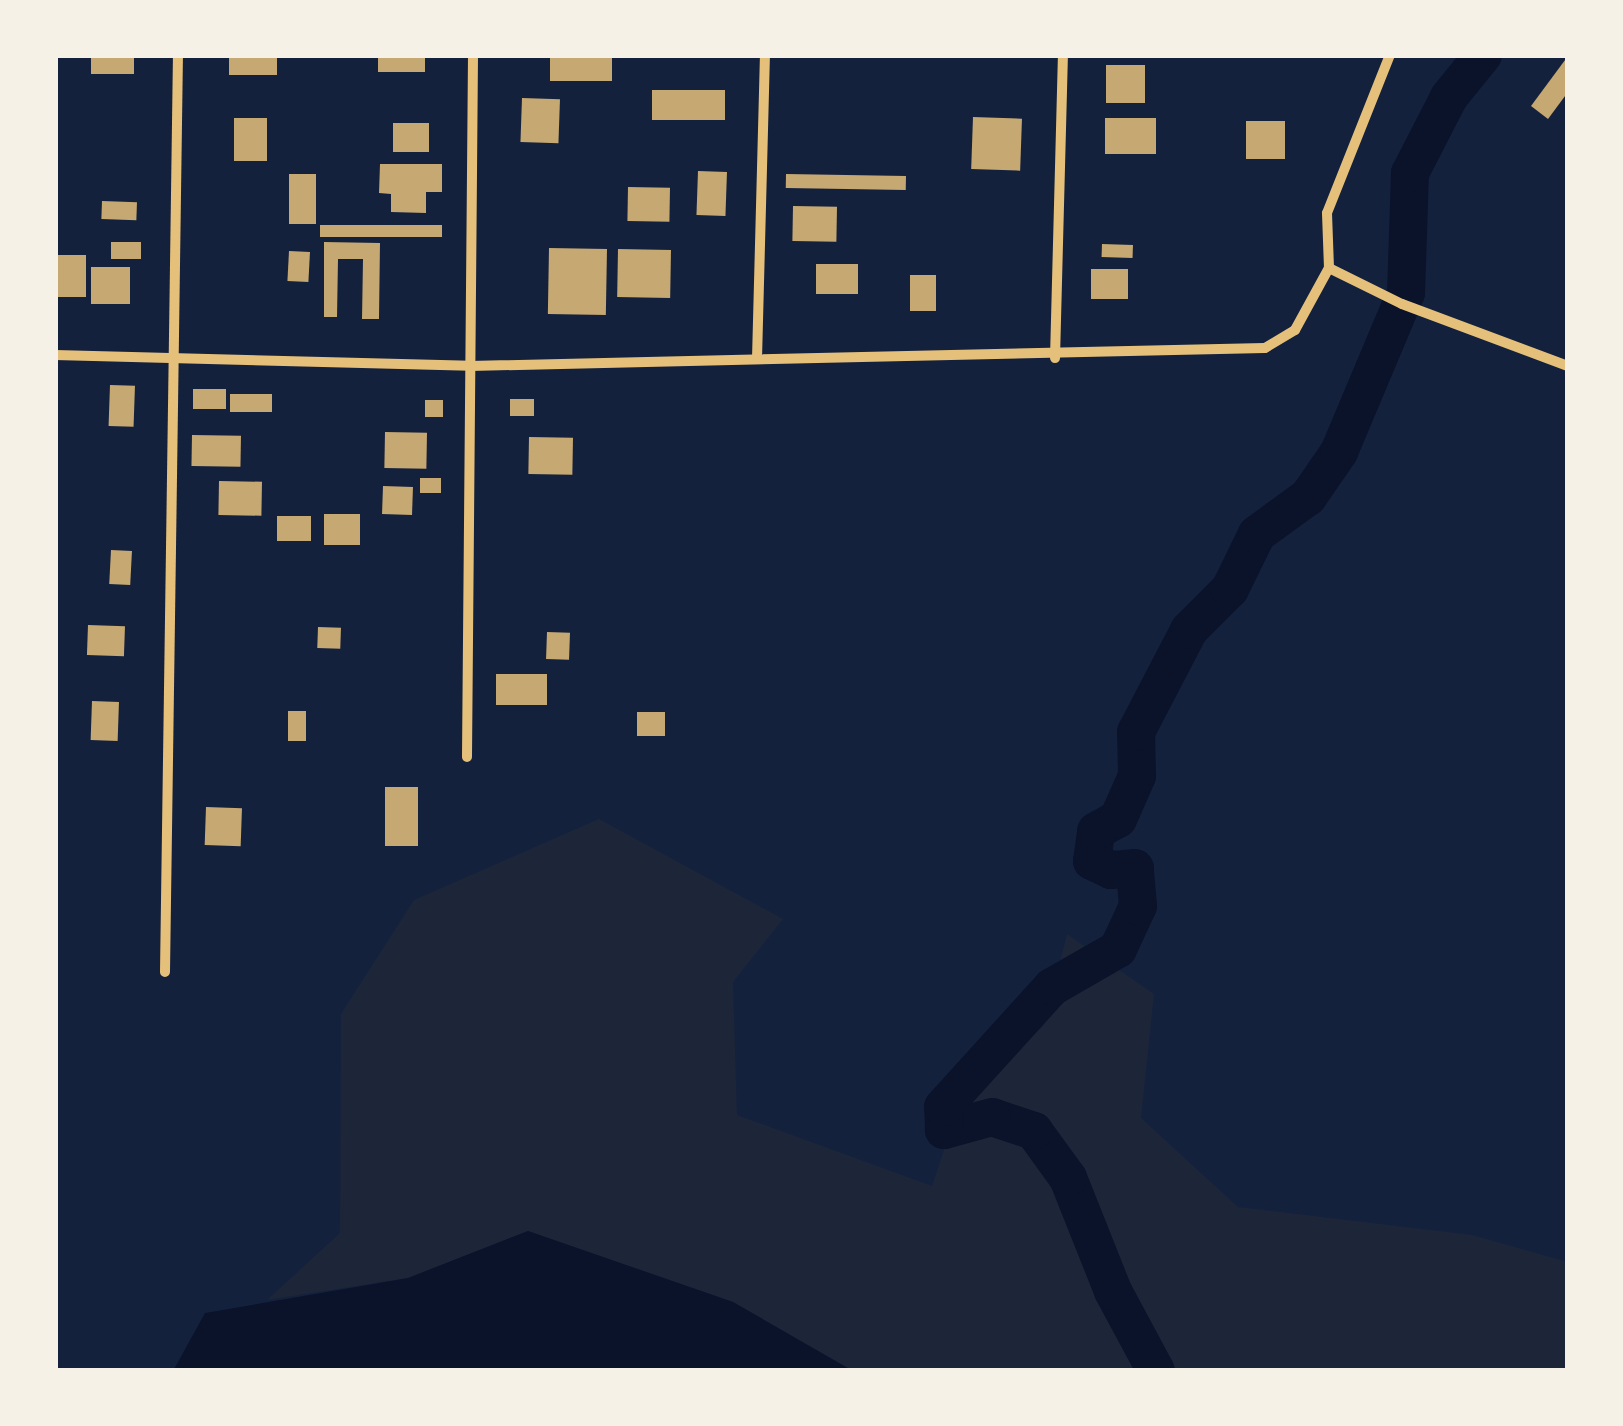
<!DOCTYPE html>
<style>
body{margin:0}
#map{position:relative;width:1623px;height:1426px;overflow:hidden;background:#14213d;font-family:"Roboto Condensed",sans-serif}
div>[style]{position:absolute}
.green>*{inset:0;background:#1d2539}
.water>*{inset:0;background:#0b132b}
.river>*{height:38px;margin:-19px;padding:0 19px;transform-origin:19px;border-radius:19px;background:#0b132b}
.building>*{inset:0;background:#c6a872;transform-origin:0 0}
.minor>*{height:10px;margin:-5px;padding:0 5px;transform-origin:5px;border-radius:5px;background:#e5c07b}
span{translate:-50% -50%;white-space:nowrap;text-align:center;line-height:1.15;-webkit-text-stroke:8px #f6f1e7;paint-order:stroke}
.frame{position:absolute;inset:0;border:58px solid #f6f1e7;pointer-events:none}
</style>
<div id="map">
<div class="green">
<i style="clip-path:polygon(599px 819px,783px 919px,733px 982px,737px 1115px,932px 1186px,957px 1111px,980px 1081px,1044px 1025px,1067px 934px,1154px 994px,1141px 1118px,1238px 1207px,1472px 1235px,1568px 1262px,1568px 1371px,853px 1371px,733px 1302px,528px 1231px,408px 1278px,267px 1300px,340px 1233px,341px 1014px,414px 900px)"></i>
</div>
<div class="water">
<i style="clip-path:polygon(528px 1231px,733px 1302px,853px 1371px,173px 1371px,205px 1313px,408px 1278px)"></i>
</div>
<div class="river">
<i style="left:1156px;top:1371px;width:91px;rotate:-118.3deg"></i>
<i style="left:1113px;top:1291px;width:122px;rotate:-111.7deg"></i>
<i style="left:1068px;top:1178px;width:58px;rotate:-125.9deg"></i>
<i style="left:1034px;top:1131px;width:44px;rotate:-161.6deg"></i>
<i style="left:992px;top:1117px;width:50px;rotate:164.8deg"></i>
<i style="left:944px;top:1130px;width:23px;rotate:-92deg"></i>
<i style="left:943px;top:1107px;width:162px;rotate:-47.8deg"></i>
<i style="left:1052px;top:987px;width:76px;rotate:-29.9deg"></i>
<i style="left:1118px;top:949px;width:47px;rotate:-65.1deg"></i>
<i style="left:1138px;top:906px;width:38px;rotate:-95deg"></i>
<i style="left:1135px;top:868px;width:24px;rotate:175deg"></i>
<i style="left:1111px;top:870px;width:21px;rotate:-155deg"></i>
<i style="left:1092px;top:861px;width:30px;rotate:-82deg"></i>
<i style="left:1096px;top:831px;width:25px;rotate:-29deg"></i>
<i style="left:1118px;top:819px;width:47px;rotate:-66.2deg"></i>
<i style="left:1137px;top:776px;width:44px;rotate:-91.3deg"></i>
<i style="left:1136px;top:732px;width:115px;rotate:-62.5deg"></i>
<i style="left:1189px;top:630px;width:58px;rotate:-45deg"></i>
<i style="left:1230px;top:589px;width:61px;rotate:-63.9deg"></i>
<i style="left:1257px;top:534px;width:63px;rotate:-36deg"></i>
<i style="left:1308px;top:497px;width:55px;rotate:-55.4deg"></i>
<i style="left:1339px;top:452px;width:173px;rotate:-67.2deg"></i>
<i style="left:1406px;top:293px;width:120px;rotate:-88.1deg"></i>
<i style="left:1410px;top:173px;width:85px;rotate:-62.8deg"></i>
<i style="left:1449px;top:97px;width:54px;rotate:-51deg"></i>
</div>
<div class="building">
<i style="left:91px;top:55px;width:43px;height:19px"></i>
<i style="left:229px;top:55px;width:48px;height:20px"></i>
<i style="left:378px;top:55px;width:47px;height:17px"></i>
<i style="left:550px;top:55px;width:62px;height:26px"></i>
<i style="clip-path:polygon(1568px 56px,1568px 92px,1548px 119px,1531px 106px)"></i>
<i style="left:1106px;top:65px;width:39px;height:38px"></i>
<i style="left:652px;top:90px;width:73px;height:30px"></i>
<i style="left:522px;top:98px;width:38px;height:44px;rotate:2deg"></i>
<i style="left:973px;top:117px;width:49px;height:52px;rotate:2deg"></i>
<i style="left:234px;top:118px;width:33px;height:43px"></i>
<i style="left:1105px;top:118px;width:51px;height:36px"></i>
<i style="left:1246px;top:121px;width:39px;height:38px"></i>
<i style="left:393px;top:123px;width:36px;height:29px"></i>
<i style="clip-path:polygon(380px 164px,442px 164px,442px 192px,426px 192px,426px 213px,391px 212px,391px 194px,379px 193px)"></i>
<i style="left:698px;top:171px;width:29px;height:44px;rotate:2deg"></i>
<i style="left:289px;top:174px;width:27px;height:50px"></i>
<i style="left:786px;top:174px;width:120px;height:14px;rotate:1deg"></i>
<i style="left:628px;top:187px;width:42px;height:34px;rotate:1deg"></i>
<i style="left:102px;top:201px;width:35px;height:18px;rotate:2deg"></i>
<i style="left:793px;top:206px;width:44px;height:35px;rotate:1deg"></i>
<i style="left:320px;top:225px;width:122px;height:12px"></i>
<i style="left:111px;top:242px;width:30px;height:17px"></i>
<i style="clip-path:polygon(324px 242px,380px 243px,379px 319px,362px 319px,363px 259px,338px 259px,337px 317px,324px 317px)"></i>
<i style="left:1102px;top:244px;width:31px;height:13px;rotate:2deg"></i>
<i style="left:549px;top:248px;width:58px;height:66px;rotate:1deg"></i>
<i style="left:618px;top:249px;width:53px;height:48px;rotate:1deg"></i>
<i style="left:289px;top:251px;width:21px;height:30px;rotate:3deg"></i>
<i style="left:55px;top:255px;width:31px;height:42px"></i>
<i style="left:816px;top:264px;width:42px;height:30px"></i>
<i style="left:91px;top:267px;width:39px;height:37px"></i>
<i style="left:1091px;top:269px;width:37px;height:30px"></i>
<i style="left:910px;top:275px;width:26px;height:36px"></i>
<i style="left:110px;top:385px;width:25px;height:41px;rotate:2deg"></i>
<i style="left:193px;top:389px;width:33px;height:20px"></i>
<i style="left:230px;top:394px;width:42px;height:18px"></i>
<i style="left:510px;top:399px;width:24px;height:17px"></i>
<i style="left:425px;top:400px;width:18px;height:17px"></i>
<i style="left:385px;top:432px;width:42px;height:36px;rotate:1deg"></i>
<i style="left:192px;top:435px;width:49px;height:31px;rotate:1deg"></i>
<i style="left:529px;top:437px;width:44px;height:37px;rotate:1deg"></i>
<i style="left:420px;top:478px;width:21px;height:15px"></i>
<i style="left:219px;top:481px;width:43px;height:34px;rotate:1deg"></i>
<i style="left:383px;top:486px;width:30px;height:28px;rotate:2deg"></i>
<i style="left:324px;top:514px;width:36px;height:31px"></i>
<i style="left:277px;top:516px;width:34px;height:25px"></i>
<i style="left:111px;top:550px;width:21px;height:34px;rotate:3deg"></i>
<i style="left:88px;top:625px;width:37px;height:30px;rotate:2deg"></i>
<i style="left:318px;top:627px;width:23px;height:21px;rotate:2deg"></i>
<i style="left:547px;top:632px;width:23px;height:27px;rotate:2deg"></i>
<i style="left:496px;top:674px;width:51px;height:31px"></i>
<i style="left:92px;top:701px;width:27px;height:39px;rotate:2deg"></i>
<i style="left:288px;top:711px;width:18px;height:30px"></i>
<i style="left:637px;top:712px;width:28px;height:24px"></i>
<i style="left:385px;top:787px;width:33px;height:59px"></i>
<i style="left:206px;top:807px;width:36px;height:38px;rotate:2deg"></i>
</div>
<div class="minor">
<i style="left:1329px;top:268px;width:81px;rotate:26.3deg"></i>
<i style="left:1402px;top:304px;width:177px;rotate:20.5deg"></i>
<i style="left:1329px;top:268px;width:55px;rotate:-92.1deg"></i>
<i style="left:1327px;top:213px;width:170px;rotate:-68.3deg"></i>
<i style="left:55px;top:355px;width:415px;rotate:1.5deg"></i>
<i style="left:470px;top:366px;width:795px;rotate:-1.3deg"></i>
<i style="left:1265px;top:348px;width:35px;rotate:-31deg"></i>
<i style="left:1295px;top:330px;width:71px;rotate:-61.3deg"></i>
<i style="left:1055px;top:358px;width:303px;rotate:-88.5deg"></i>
<i style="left:757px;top:359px;width:304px;rotate:-88.5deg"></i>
<i style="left:467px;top:757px;width:702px;rotate:-89.51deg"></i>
<i style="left:165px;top:972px;width:917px;rotate:-89.19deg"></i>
</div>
<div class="frame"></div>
</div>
